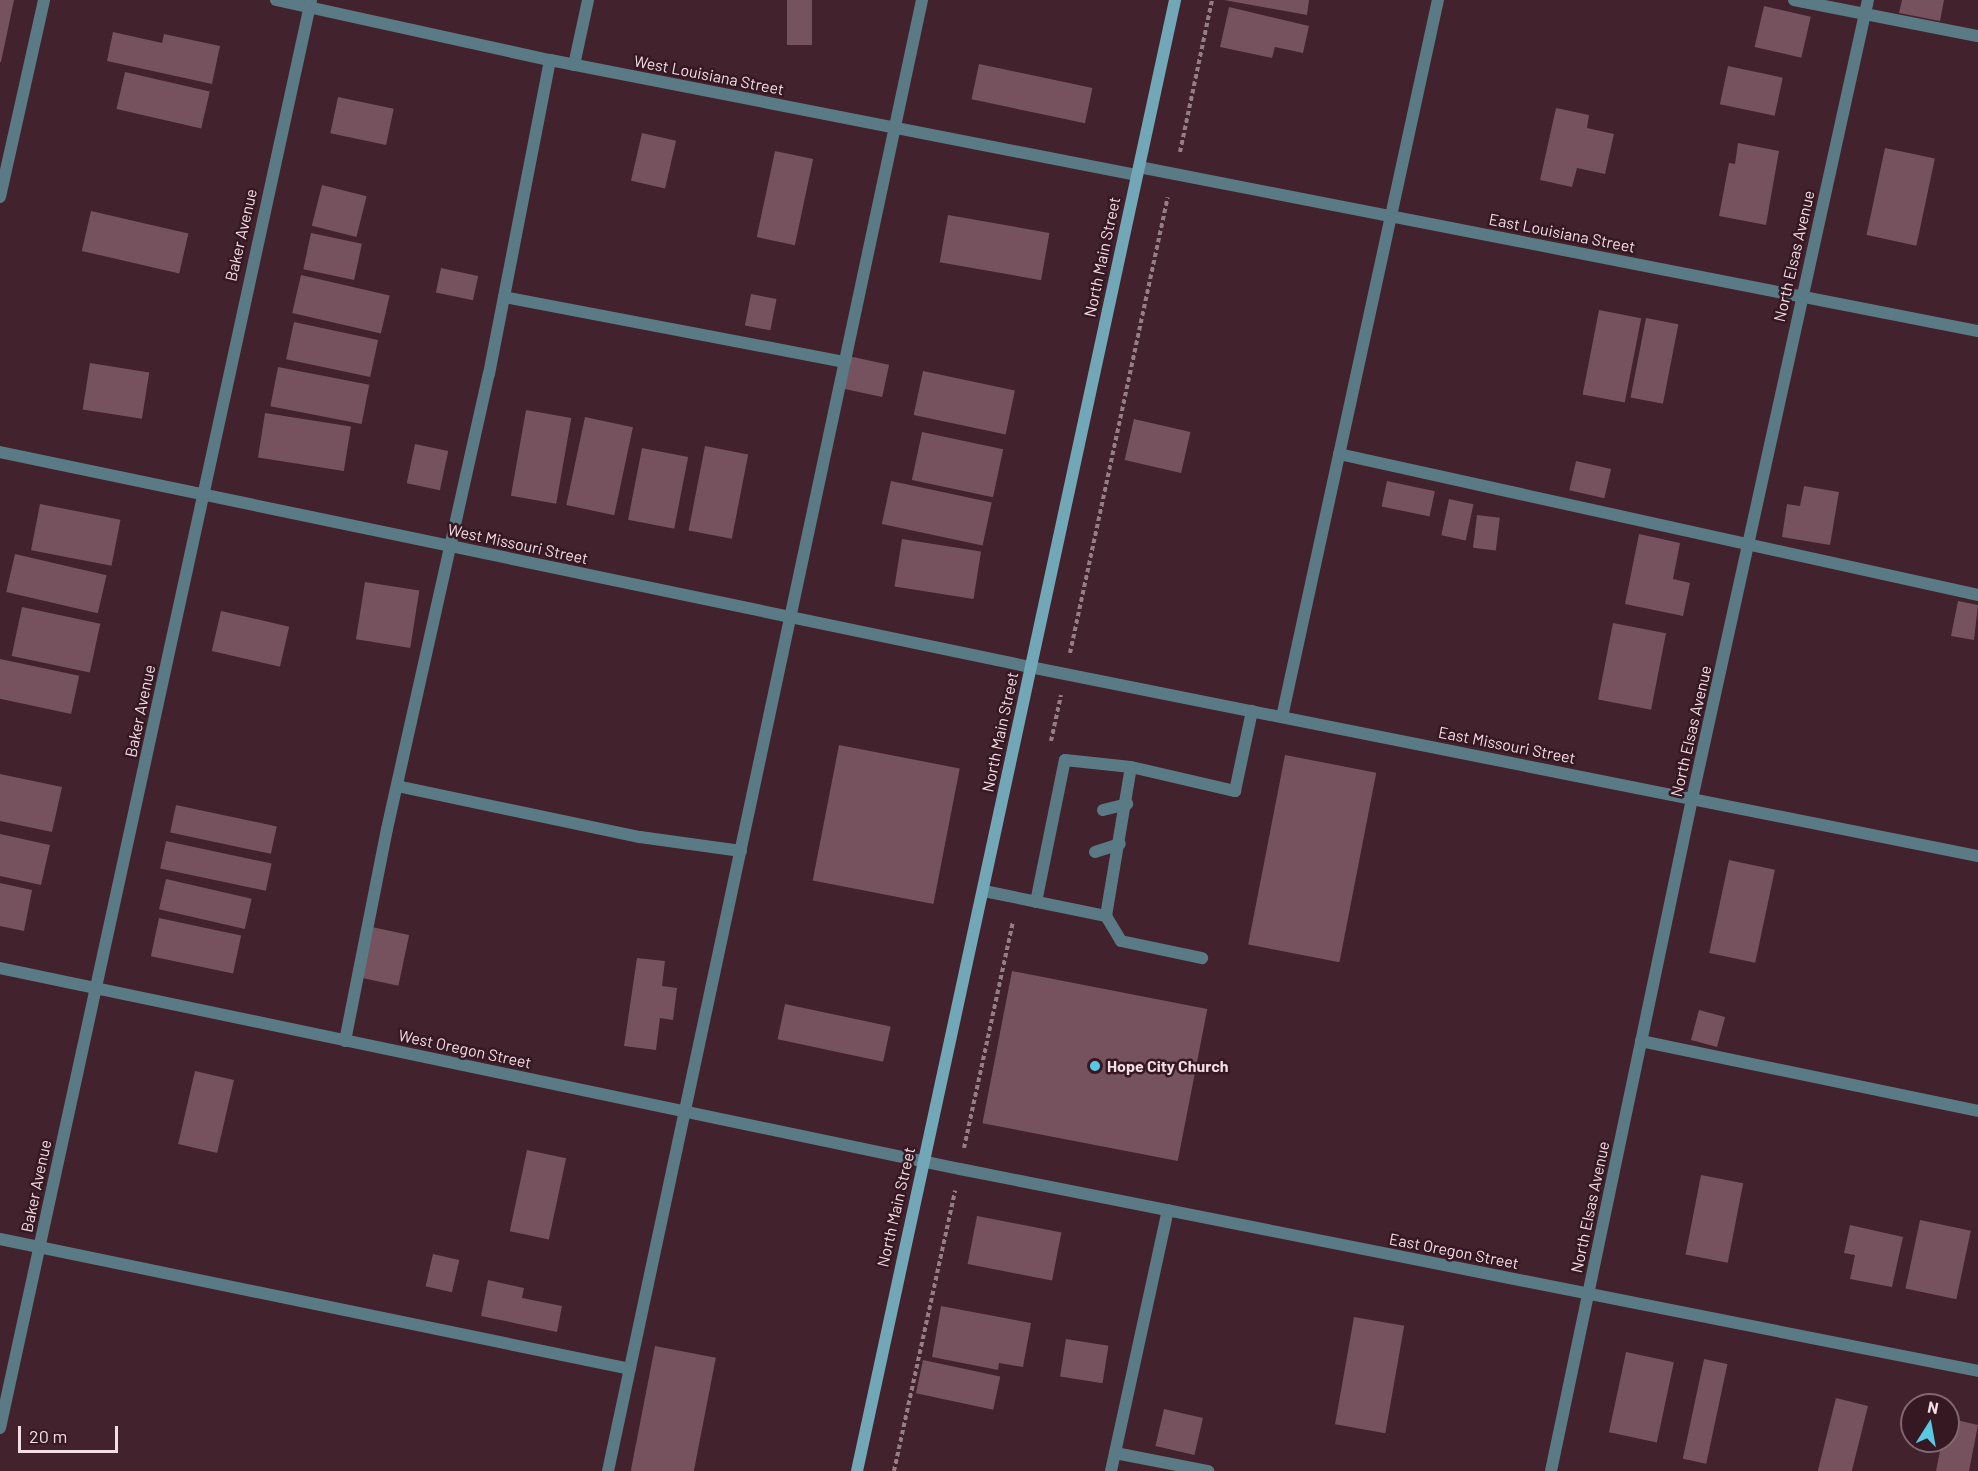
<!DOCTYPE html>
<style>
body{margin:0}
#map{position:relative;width:1978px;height:1471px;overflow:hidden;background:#41222d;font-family:Barlow,sans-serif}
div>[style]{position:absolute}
.building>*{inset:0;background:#75525d;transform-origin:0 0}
.path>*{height:4px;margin-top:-2px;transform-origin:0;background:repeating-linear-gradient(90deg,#977d86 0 4.5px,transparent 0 7.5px)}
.lane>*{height:12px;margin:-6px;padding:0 6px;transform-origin:6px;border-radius:6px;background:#5a7b85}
.street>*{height:12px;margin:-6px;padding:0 6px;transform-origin:6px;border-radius:6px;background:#5a7b85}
.secondary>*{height:12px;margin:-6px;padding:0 6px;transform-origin:6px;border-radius:6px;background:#71a7b7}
.dots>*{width:16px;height:16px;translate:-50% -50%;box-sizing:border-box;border:3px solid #361823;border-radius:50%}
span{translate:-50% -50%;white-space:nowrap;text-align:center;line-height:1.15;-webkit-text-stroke:5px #361823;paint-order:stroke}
.street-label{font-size:16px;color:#f3dee5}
.poi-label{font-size:16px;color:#f3dee5;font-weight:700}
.left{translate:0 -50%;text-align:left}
.north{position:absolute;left:1900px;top:1393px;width:60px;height:60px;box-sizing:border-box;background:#361823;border:2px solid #826771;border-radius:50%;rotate:11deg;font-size:16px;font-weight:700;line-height:24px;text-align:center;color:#f3dee5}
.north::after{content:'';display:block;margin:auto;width:21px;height:27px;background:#59c8e5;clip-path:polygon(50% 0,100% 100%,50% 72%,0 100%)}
.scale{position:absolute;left:18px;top:1426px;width:100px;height:27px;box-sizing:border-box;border:3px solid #f3dee5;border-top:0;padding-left:8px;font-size:18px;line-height:21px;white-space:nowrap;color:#f3dee5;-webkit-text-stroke:4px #361823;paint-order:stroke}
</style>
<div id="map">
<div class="building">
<i style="clip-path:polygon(0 0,14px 0,1px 62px,0 62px)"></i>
<i style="left:787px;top:0;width:25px;height:45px"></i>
<i style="clip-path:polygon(1224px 0,1309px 0,1307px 15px)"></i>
<i style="clip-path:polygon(1902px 0,1944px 0,1940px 21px,1899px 13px)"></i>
<i style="left:1764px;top:6px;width:48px;height:42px;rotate:13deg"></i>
<i style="clip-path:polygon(1229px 7px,1309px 26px,1303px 53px,1275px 47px,1272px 58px,1220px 47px)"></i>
<i style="clip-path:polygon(113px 32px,162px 43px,164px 34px,220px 46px,212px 84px,107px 61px)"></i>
<i style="left:979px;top:64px;width:116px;height:36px;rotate:12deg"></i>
<i style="left:1728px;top:66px;width:56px;height:39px;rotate:12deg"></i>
<i style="left:125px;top:72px;width:87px;height:38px;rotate:13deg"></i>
<i style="left:338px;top:97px;width:57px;height:37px;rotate:12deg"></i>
<i style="clip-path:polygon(1556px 108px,1589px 115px,1587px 128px,1614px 134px,1605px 174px,1577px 168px,1572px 187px,1540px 180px)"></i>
<i style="left:642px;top:133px;width:35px;height:49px;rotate:13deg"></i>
<i style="clip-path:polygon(1738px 143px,1779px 151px,1766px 225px,1719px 216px,1729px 163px,1735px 164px)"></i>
<i style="left:1885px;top:148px;width:51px;height:89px;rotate:12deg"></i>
<i style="left:775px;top:151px;width:39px;height:88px;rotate:12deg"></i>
<i style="left:322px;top:185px;width:46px;height:42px;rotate:14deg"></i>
<i style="left:91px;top:211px;width:100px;height:41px;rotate:13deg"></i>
<i style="left:948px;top:215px;width:103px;height:48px;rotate:10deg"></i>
<i style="left:311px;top:233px;width:52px;height:37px;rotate:12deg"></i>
<i style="left:441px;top:268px;width:38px;height:25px;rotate:12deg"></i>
<i style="left:301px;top:275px;width:91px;height:39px;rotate:13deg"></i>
<i style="left:751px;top:294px;width:26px;height:32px;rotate:11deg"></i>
<i style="left:1599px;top:310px;width:43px;height:86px;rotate:11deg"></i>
<i style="left:1646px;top:318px;width:33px;height:81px;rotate:11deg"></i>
<i style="left:294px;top:322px;width:86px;height:38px;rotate:12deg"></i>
<i style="left:848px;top:356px;width:42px;height:33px;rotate:12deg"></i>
<i style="left:90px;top:363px;width:60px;height:47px;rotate:9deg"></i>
<i style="left:278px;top:367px;width:93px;height:40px;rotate:11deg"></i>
<i style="left:923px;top:371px;width:94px;height:45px;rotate:12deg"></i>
<i style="left:526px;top:410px;width:46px;height:87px;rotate:10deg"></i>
<i style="left:265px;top:413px;width:87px;height:45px;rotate:9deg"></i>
<i style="left:585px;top:417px;width:49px;height:90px;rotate:12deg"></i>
<i style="left:1134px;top:419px;width:58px;height:42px;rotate:13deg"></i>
<i style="left:922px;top:432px;width:83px;height:49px;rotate:12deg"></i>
<i style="left:415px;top:444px;width:34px;height:40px;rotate:12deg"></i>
<i style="left:705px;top:446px;width:44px;height:86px;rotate:11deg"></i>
<i style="left:642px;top:448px;width:47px;height:73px;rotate:11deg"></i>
<i style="left:1576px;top:461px;width:36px;height:30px;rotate:13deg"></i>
<i style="left:891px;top:481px;width:103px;height:44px;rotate:12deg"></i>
<i style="left:1387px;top:481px;width:49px;height:26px;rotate:12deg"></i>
<i style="clip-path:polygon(1804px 486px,1839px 492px,1830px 545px,1782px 537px,1787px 504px,1800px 506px)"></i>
<i style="left:1449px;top:499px;width:25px;height:37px;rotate:12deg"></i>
<i style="left:40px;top:504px;width:82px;height:47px;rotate:11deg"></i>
<i style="left:1477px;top:515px;width:23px;height:33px;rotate:7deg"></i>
<i style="clip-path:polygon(1639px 534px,1680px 543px,1673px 579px,1690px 583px,1683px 616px,1625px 604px)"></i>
<i style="left:902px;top:539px;width:80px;height:48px;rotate:9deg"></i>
<i style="left:15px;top:554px;width:94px;height:39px;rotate:13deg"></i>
<i style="left:365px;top:582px;width:55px;height:58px;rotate:9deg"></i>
<i style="clip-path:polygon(1958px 601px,1978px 605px,1974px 640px,1951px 636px)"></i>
<i style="left:22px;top:607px;width:80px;height:50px;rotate:12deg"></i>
<i style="left:221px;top:611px;width:70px;height:41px;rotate:13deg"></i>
<i style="left:1613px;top:623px;width:54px;height:78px;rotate:11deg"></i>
<i style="left:0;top:659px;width:81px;height:39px;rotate:12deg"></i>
<i style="left:839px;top:745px;width:123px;height:138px;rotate:11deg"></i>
<i style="left:1285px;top:755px;width:93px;height:193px;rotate:11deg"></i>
<i style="clip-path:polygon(0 774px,62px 787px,52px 832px,0 821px)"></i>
<i style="left:176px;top:805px;width:103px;height:28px;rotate:12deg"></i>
<i style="clip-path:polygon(0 834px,50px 845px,41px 885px,0 876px)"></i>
<i style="left:166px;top:841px;width:108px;height:28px;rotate:12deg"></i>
<i style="left:1729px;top:860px;width:47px;height:95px;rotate:12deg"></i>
<i style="left:166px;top:879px;width:88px;height:31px;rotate:13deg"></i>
<i style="clip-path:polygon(0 883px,32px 890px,24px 931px,0 926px)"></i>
<i style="left:159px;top:918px;width:84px;height:39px;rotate:12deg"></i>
<i style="left:372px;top:927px;width:38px;height:52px;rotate:12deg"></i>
<i style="clip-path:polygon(637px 958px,665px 961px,662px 986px,677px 988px,673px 1020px,660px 1018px,656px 1050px,624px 1046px)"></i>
<i style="left:1012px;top:971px;width:199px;height:155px;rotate:11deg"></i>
<i style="left:785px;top:1004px;width:108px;height:36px;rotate:12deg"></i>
<i style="left:1699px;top:1010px;width:27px;height:31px;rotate:15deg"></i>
<i style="left:195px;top:1071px;width:40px;height:75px;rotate:13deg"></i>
<i style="left:527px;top:1150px;width:40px;height:83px;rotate:12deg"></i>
<i style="left:1701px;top:1175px;width:43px;height:81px;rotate:11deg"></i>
<i style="left:977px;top:1216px;width:86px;height:49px;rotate:11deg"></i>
<i style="left:1920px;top:1220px;width:52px;height:70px;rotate:12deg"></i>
<i style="clip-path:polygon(1850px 1225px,1903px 1237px,1892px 1287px,1850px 1279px,1855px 1255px,1844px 1253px)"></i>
<i style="left:433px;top:1254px;width:27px;height:33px;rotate:13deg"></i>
<i style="clip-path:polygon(488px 1280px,524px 1288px,522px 1298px,562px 1306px,557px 1332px,481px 1316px)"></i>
<i style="clip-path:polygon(941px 1306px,1031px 1323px,1023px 1367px,999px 1363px,998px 1370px,932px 1357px)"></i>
<i style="left:1354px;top:1317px;width:51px;height:109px;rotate:10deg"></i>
<i style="left:1066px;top:1339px;width:43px;height:38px;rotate:9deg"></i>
<i style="left:655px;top:1346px;width:62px;height:127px;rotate:11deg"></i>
<i style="left:1626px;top:1352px;width:49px;height:82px;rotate:12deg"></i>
<i style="left:1704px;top:1359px;width:24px;height:102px;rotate:12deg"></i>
<i style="left:923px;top:1360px;width:79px;height:34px;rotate:12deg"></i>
<i style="left:1836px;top:1398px;width:33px;height:75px;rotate:14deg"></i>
<i style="left:1164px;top:1409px;width:40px;height:38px;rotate:13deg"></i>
<i style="clip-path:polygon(1948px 1418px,1978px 1425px,1969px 1471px,1936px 1471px,1942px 1441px,1948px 1441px)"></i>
</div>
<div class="path">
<i style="left:1180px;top:152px;width:155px;rotate:-78.1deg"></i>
<i style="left:1070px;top:653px;width:466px;rotate:-77.9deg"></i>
<i style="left:1051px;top:741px;width:47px;rotate:-77.7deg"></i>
<i style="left:964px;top:1148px;width:232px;rotate:-77.8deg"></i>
<i style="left:894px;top:1471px;width:287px;rotate:-77.7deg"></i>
</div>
<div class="lane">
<i style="left:1794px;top:0;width:187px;rotate:11.1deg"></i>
<i style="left:574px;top:65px;width:66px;rotate:-77.8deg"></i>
<i style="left:0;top:197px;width:202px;rotate:-77.4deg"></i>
<i style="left:504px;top:297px;width:347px;rotate:10.8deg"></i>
<i style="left:1339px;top:454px;width:654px;rotate:12.44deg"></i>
<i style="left:1282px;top:717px;width:734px;rotate:-77.73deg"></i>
<i style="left:397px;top:786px;width:248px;rotate:11.9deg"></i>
<i style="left:640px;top:837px;width:102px;rotate:7.9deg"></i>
<i style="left:1103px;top:810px;width:25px;rotate:-14deg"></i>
<i style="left:1095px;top:852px;width:26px;rotate:-18deg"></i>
<i style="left:984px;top:891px;width:125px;rotate:11.6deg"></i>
<i style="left:1106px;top:916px;width:29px;rotate:59deg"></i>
<i style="left:1121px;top:941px;width:83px;rotate:11.9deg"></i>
<i style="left:1036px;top:902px;width:145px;rotate:-78.5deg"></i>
<i style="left:1065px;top:760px;width:66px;rotate:6.1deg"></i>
<i style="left:1131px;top:767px;width:107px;rotate:13deg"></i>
<i style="left:1235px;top:791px;width:82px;rotate:-78deg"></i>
<i style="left:1106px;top:916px;width:151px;rotate:-80.5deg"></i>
<i style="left:345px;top:1041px;width:216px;rotate:-78.8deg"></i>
<i style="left:387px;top:829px;width:466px;rotate:-77.4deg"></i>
<i style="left:489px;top:374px;width:320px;rotate:-79deg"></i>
<i style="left:1641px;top:1041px;width:344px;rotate:11.7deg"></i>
<i style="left:0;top:1239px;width:643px;rotate:11.66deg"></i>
<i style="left:1115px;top:1453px;width:95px;rotate:11deg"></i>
<i style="left:608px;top:1471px;width:1504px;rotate:-77.95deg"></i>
<i style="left:1111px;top:1471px;width:267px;rotate:-77.7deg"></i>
</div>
<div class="street">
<i style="left:276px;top:0;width:280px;rotate:12.4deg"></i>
<i style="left:550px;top:60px;width:597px;rotate:11.1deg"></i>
<i style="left:1139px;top:167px;width:855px;rotate:11.06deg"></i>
<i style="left:0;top:452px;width:1052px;rotate:11.79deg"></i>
<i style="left:1030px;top:667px;width:967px;rotate:11.28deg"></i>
<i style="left:0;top:968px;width:981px;rotate:11.83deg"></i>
<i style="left:960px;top:1169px;width:1038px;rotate:11.22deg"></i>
<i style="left:0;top:1428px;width:1461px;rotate:-77.71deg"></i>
<i style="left:1551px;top:1471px;width:687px;rotate:-78.15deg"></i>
<i style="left:1692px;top:799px;width:818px;rotate:-77.58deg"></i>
</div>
<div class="secondary">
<i style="left:857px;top:1471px;width:1505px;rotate:-77.8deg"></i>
</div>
<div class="dots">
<i style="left:1095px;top:1066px;background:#59c8e5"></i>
</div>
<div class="street-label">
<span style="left:709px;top:75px;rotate:11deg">West Louisiana Street</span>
<span style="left:1562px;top:233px;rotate:11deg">East Louisiana Street</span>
<span style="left:241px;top:235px;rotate:-77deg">Baker Avenue</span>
<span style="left:1794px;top:256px;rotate:-77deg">North Elsas Avenue</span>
<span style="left:1102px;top:257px;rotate:-78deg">North Main Street</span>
<span style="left:518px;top:544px;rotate:12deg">West Missouri Street</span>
<span style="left:140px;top:711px;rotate:-78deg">Baker Avenue</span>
<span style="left:1691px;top:731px;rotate:-77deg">North Elsas Avenue</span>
<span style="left:1000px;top:732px;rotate:-78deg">North Main Street</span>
<span style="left:1507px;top:745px;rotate:11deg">East Missouri Street</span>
<span style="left:465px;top:1049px;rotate:12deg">West Oregon Street</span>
<span style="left:36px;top:1186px;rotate:-78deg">Baker Avenue</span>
<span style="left:896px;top:1207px;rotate:-77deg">North Main Street</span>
<span style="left:1590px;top:1207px;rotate:-78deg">North Elsas Avenue</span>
<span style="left:1454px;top:1251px;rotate:11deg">East Oregon Street</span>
</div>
<div class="poi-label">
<span class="left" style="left:1107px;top:1066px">Hope City Church</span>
</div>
<div class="north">N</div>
<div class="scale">20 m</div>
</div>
